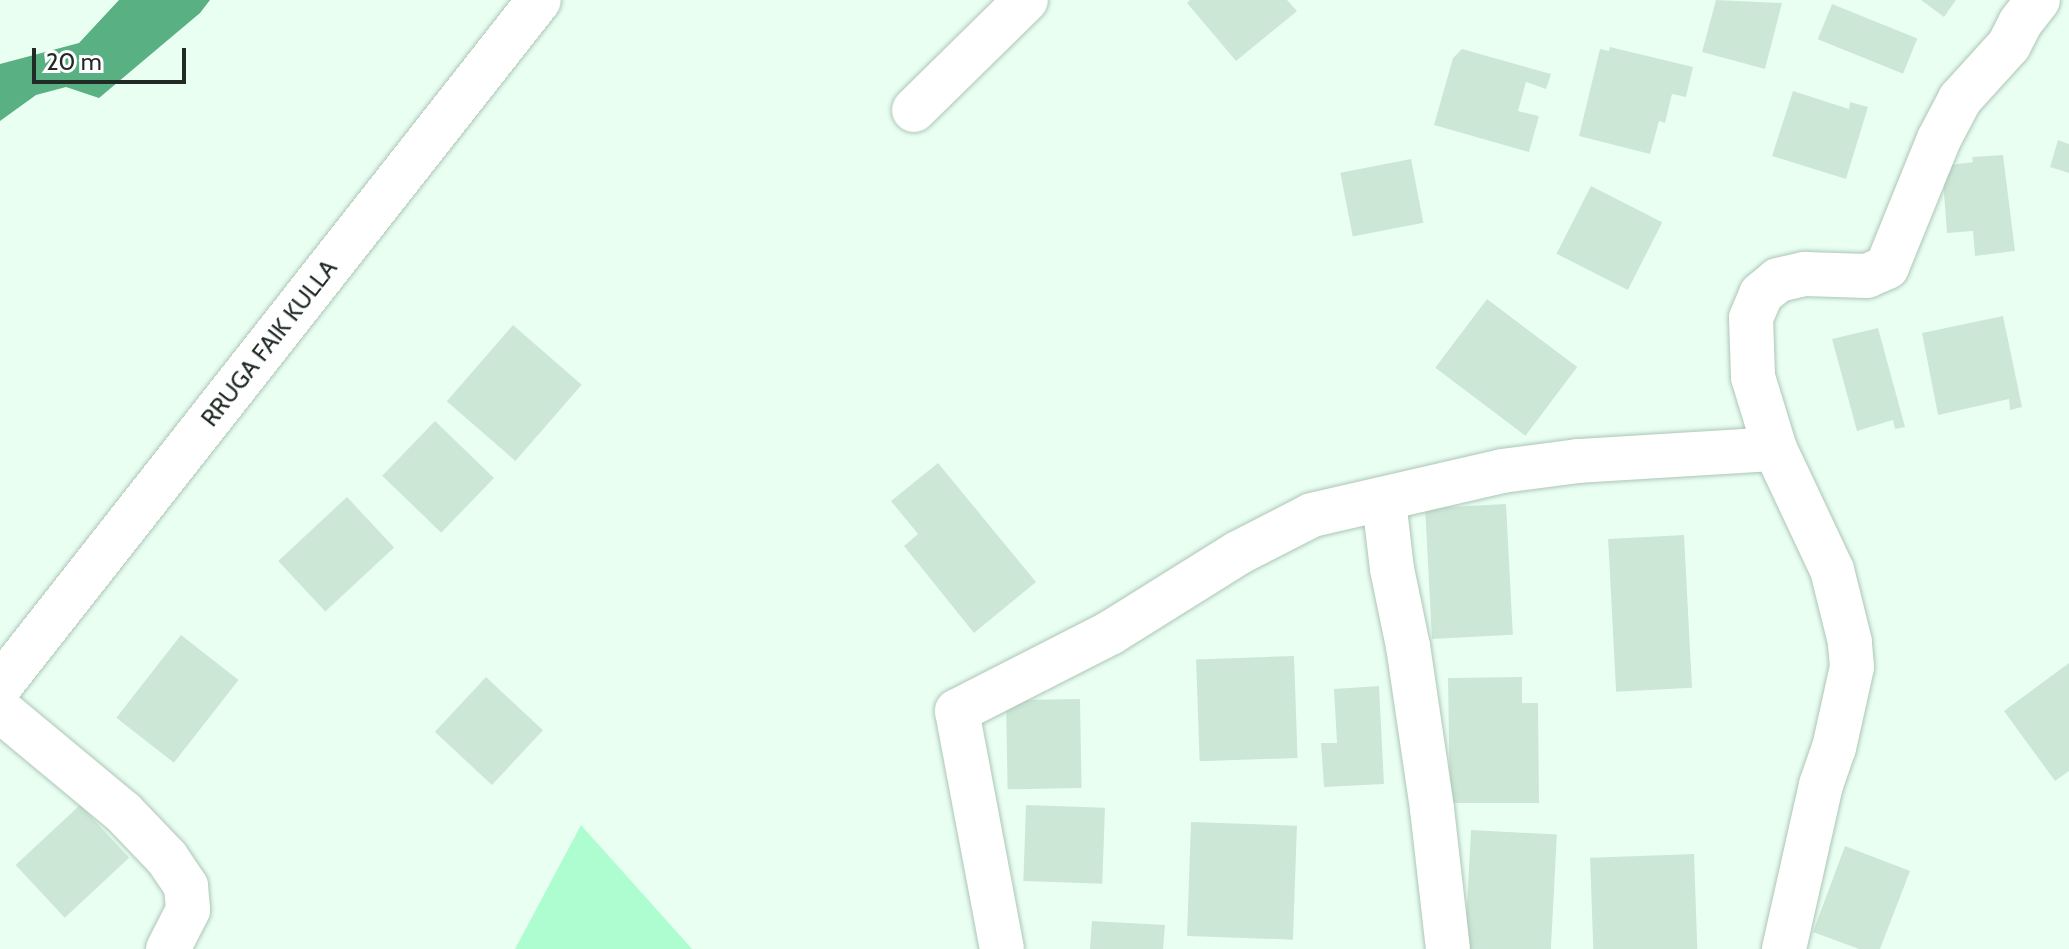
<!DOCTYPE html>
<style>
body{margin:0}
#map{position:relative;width:2069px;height:949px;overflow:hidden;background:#e9fff2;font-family:Cabin,sans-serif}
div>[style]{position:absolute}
.green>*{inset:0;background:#adfdd1}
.water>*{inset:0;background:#58b083}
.building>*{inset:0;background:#cde7d7;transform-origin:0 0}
.roads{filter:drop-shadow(0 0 2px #adc6b7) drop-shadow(0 0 2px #adc6b7)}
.minor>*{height:44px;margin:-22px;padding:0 22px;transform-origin:22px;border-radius:22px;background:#fff}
span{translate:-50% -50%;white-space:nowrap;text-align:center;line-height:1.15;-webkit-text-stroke:6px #fff;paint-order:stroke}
.street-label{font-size:24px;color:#212b25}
.scale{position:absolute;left:32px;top:48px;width:154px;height:36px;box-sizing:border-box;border:4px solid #212b25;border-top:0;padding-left:10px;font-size:24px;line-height:28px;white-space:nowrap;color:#212b25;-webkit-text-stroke:6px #fff;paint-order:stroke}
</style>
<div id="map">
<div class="green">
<i style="clip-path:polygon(581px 825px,692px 949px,515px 949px)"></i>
</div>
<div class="water">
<i style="clip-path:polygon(119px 0,210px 0,200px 13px,99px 98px,66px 87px,36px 95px,0 121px,0 64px,79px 43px)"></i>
</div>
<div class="building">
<i style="clip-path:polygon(1190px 0,1287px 0,1297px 11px,1236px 61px,1187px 3px)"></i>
<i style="clip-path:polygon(1716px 0,1782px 3px,1765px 69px,1702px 52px)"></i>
<i style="clip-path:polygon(1921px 0,1956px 0,1944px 17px)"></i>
<i style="left:1832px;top:4px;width:92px;height:38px;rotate:22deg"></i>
<i style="clip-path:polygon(1610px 47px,1693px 67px,1686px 97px,1672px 94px,1665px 123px,1659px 121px,1650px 154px,1579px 136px,1600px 49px,1609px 51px)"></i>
<i style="clip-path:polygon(1462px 49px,1551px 74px,1546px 89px,1526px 82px,1518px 111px,1539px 116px,1529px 152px,1434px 125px,1453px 58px)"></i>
<i style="clip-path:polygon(1793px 91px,1849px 109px,1850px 102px,1868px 107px,1846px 179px,1772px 156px)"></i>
<i style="clip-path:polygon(2058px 140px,2069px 144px,2069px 173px,2050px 167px)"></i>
<i style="clip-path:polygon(2003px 155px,2015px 251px,1975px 256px,1973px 231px,1947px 233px,1942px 166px,1973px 162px,1972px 157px)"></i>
<i style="left:1411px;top:159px;width:65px;height:72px;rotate:79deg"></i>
<i style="left:1591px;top:186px;width:80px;height:76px;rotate:27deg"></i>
<i style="left:1487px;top:299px;width:113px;height:86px;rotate:37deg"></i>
<i style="clip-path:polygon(2003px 316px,2022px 407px,2010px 410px,2009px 399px,1938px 415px,1922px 333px)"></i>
<i style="left:513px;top:325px;width:91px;height:101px;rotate:41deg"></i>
<i style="clip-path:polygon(1878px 328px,1905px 427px,1895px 429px,1893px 420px,1857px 431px,1832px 339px)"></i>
<i style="left:435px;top:421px;width:82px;height:76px;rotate:44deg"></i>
<i style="clip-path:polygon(938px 463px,1036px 582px,974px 633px,904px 546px,918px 534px,891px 501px)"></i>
<i style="left:347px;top:497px;width:69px;height:94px;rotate:47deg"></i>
<i style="left:1506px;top:504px;width:131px;height:81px;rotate:87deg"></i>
<i style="left:1684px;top:535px;width:153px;height:76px;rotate:87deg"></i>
<i style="left:181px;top:635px;width:73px;height:105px;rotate:38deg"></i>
<i style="left:1294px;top:656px;width:102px;height:98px;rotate:88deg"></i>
<i style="clip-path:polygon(2069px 663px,2069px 771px,2055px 781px,2004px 711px)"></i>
<i style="left:486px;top:677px;width:78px;height:75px;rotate:43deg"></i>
<i style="clip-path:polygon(1522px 677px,1522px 703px,1538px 703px,1539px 803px,1450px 803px,1448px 678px)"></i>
<i style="clip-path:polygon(1379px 686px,1384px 784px,1324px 787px,1321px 743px,1337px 743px,1334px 689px)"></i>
<i style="left:1080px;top:699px;width:89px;height:74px;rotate:89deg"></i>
<i style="left:80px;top:805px;width:72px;height:88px;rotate:47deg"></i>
<i style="left:1026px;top:805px;width:79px;height:76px;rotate:2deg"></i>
<i style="left:1191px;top:822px;width:106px;height:114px;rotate:2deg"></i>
<i style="left:1471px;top:830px;width:86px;height:119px;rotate:3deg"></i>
<i style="clip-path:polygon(1845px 846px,1910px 871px,1880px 949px,1859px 949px,1813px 932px)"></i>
<i style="left:1694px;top:854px;width:95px;height:104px;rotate:88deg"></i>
<i style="clip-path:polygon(1092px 921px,1165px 925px,1163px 949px,1090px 949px)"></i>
</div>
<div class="roads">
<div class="minor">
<i style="left:914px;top:110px;width:157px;rotate:-44.5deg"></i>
<i style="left:1384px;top:501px;width:68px;rotate:83.3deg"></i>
<i style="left:1392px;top:569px;width:79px;rotate:78.3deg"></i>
<i style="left:1408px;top:646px;width:165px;rotate:81.6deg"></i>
<i style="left:1432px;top:809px;width:141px;rotate:83.5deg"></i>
<i style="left:0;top:686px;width:872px;rotate:-51.84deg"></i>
<i style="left:0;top:710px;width:160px;rotate:39.7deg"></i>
<i style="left:123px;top:812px;width:64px;rotate:46.3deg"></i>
<i style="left:167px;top:858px;width:34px;rotate:56deg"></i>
<i style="left:186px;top:886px;width:24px;rotate:85deg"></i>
<i style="left:188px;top:910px;width:44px;rotate:117.1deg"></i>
<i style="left:1002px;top:949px;width:242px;rotate:-100.7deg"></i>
<i style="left:957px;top:711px;width:172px;rotate:-27deg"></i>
<i style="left:1110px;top:633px;width:151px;rotate:-32deg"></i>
<i style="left:1238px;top:553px;width:83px;rotate:-27.2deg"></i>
<i style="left:1312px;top:515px;width:195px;rotate:-13deg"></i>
<i style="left:1502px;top:471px;width:77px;rotate:-7.5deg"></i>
<i style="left:1578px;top:461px;width:197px;rotate:-3.5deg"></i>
<i style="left:1784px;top:949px;width:168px;rotate:-77.3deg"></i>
<i style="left:1821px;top:785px;width:39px;rotate:-71deg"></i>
<i style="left:1834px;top:748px;width:83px;rotate:-77.5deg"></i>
<i style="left:1852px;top:667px;width:25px;rotate:-95deg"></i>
<i style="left:1850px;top:642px;width:74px;rotate:-104deg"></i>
<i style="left:1832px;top:570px;width:134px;rotate:-115.2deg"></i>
<i style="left:1775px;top:449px;width:75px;rotate:-107deg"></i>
<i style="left:1753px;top:377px;width:59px;rotate:-91.9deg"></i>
<i style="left:1751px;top:318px;width:26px;rotate:-67deg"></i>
<i style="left:1761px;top:294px;width:22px;rotate:-39deg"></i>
<i style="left:1778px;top:280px;width:28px;rotate:-13deg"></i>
<i style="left:1805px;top:274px;width:62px;rotate:1.8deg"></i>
<i style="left:1867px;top:276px;width:22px;rotate:-24deg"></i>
<i style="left:1887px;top:267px;width:138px;rotate:-67.9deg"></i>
<i style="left:1939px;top:139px;width:45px;rotate:-62.3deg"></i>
<i style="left:1960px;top:99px;width:73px;rotate:-47.8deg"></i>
<i style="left:2009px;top:45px;width:25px;rotate:-63deg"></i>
<i style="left:2020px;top:23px;width:29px;rotate:-52deg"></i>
</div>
</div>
<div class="street-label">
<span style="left:269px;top:343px;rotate:-52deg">RRUGA FAIK KULLA</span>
</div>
<div class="scale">20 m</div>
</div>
